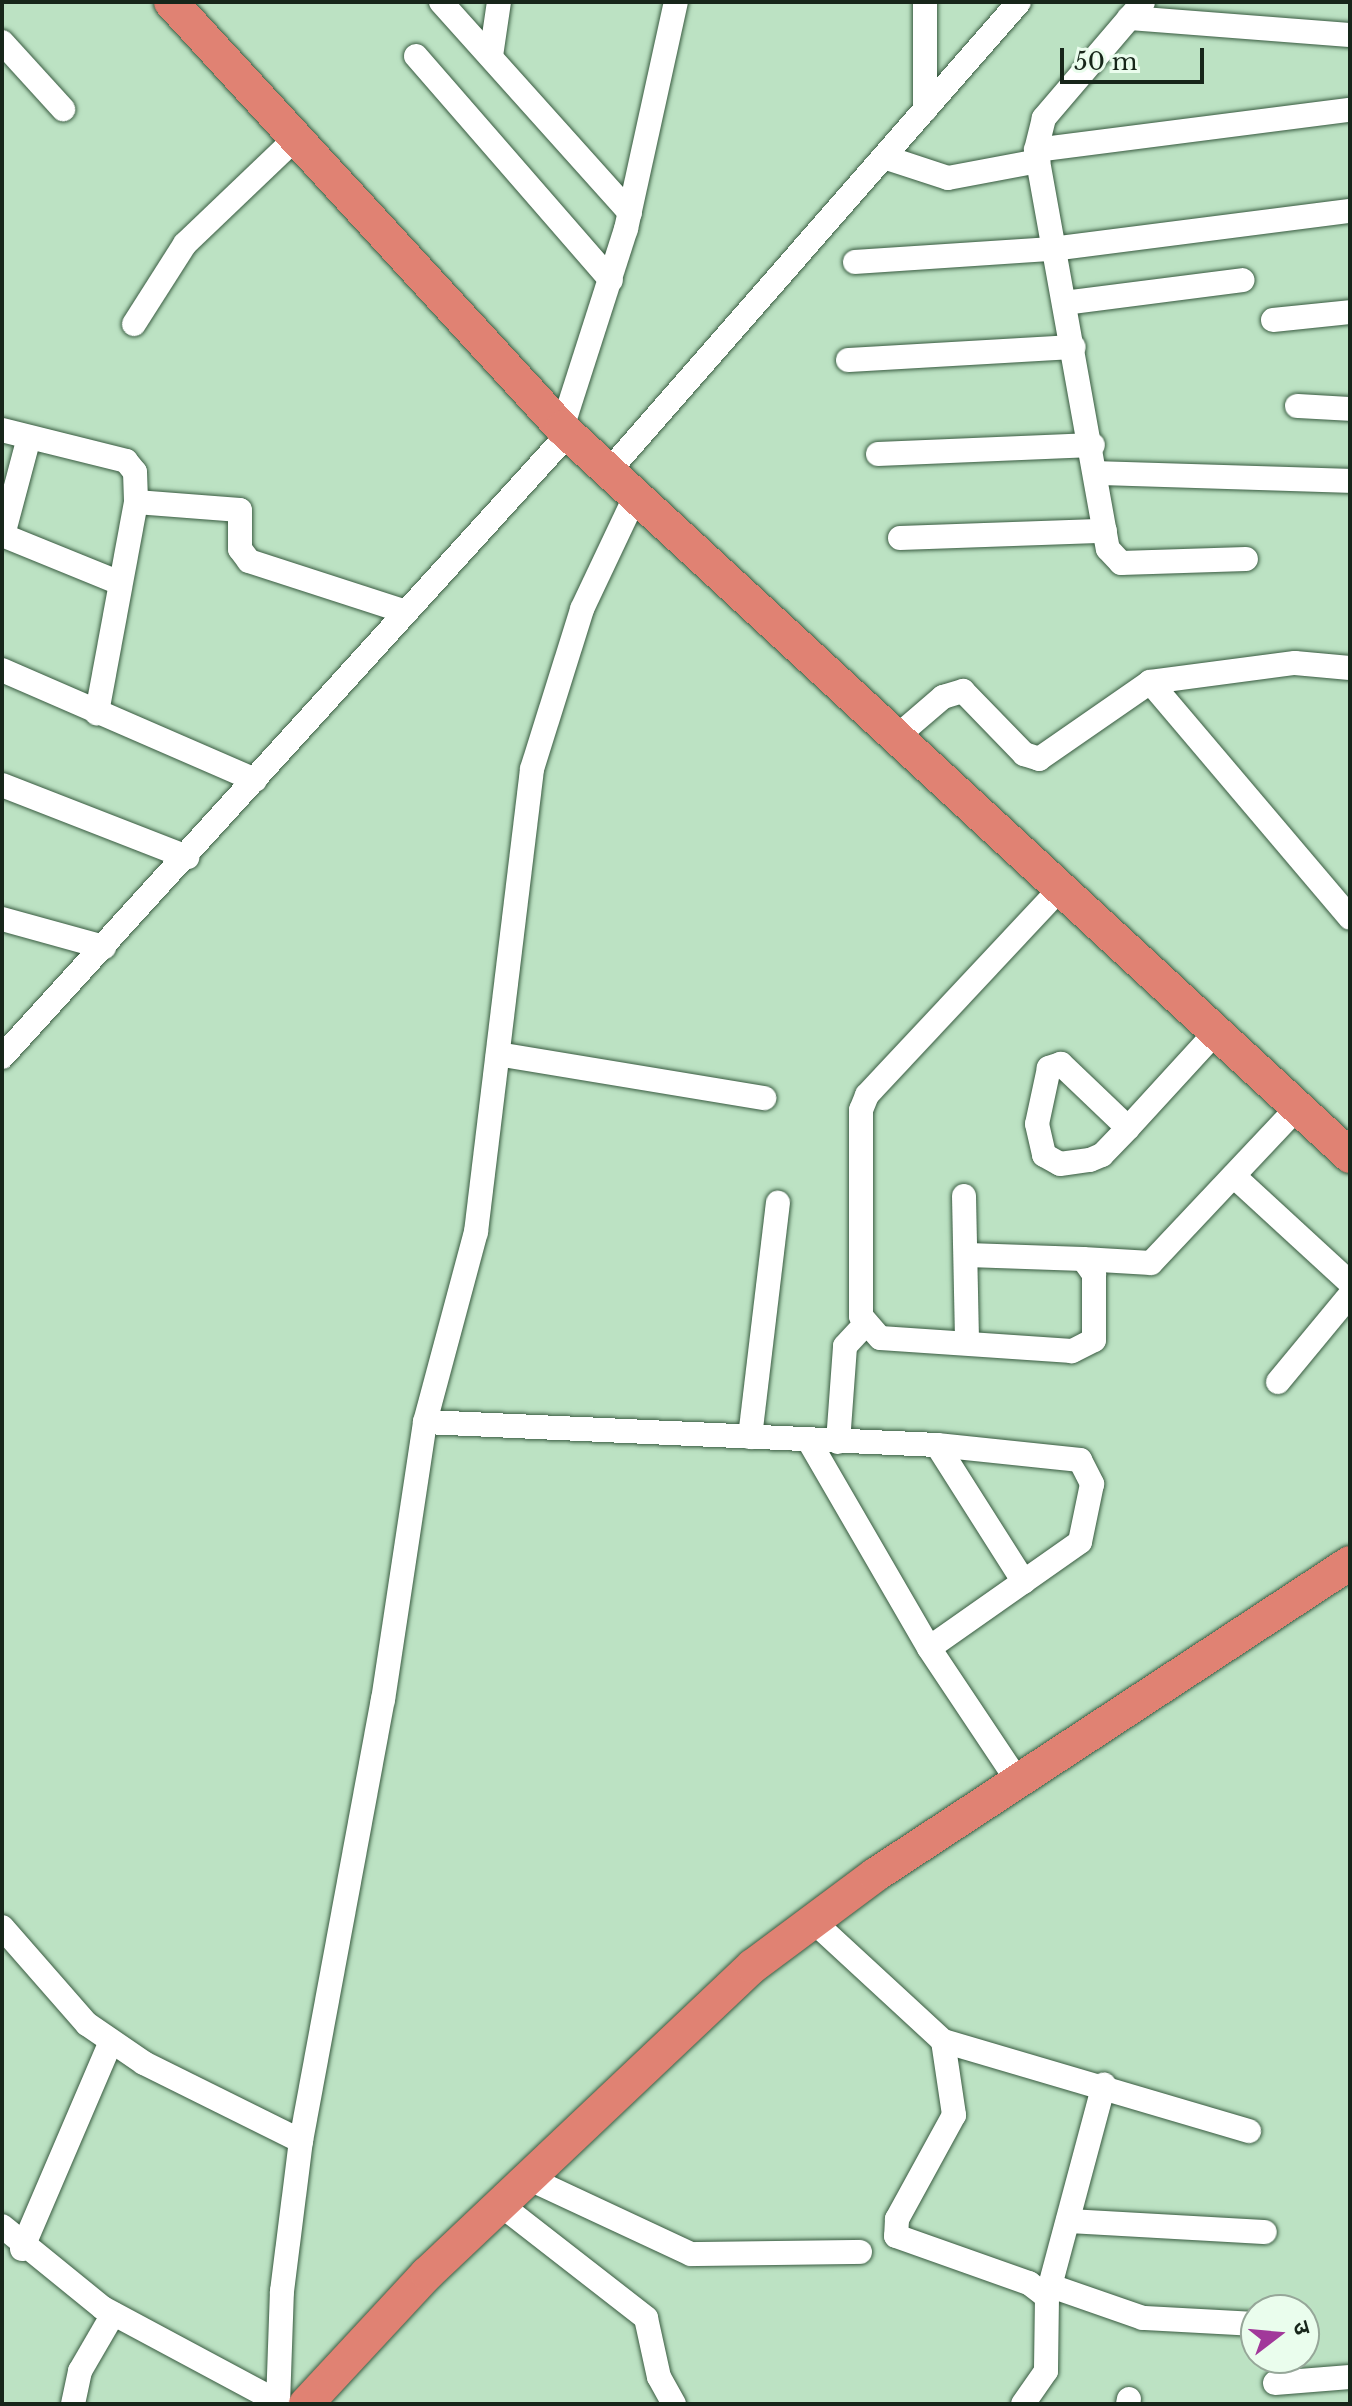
<!DOCTYPE html>
<meta charset="utf-8">
<style>
body{margin:0}
#map{position:relative;width:1352px;height:2406px;overflow:hidden;background:#bce2c3;font-family:"Libre Baskerville","Noto Sans Devanagari",serif}
div>[style]{position:absolute}
.roads{filter:drop-shadow(0 0 2px #395b41) drop-shadow(0 0 2px #395b41)}
.minor>*{height:24px;margin:-12px;padding:0 12px;transform-origin:12px;border-radius:12px;background:#fff}
.highway>*{height:34px;margin:-17px;padding:0 17px;transform-origin:17px;border-radius:17px;background:#e08273}
span{translate:-50% -50%;white-space:nowrap;text-align:center;line-height:1.15;-webkit-text-stroke:8px #eafded;paint-order:stroke}
.frame{position:absolute;inset:0;border:4px solid #17261a;pointer-events:none}
.north{position:absolute;left:1240px;top:2294px;width:80px;height:80px;box-sizing:border-box;background:#eafded;border:2px solid #96a799;border-radius:50%;rotate:74deg;font-size:22px;font-weight:700;line-height:32px;text-align:center;color:#17261a}
.north::after{content:'';display:block;margin:auto;width:28px;height:36px;background:#a1389a;clip-path:polygon(50% 0,100% 100%,50% 72%,0 100%)}
.scale{position:absolute;left:1060px;top:48px;width:144px;height:36px;box-sizing:border-box;border:4px solid #17261a;border-top:0;padding-left:10px;font-size:24px;line-height:28px;white-space:nowrap;color:#17261a;-webkit-text-stroke:6px #eafded;paint-order:stroke}
</style>
<div id="map">
<div class="roads">
<div class="minor">
<i style="left:441px;top:2px;width:283px;rotate:48.1deg"></i>
<i style="left:1143px;top:2px;width:153px;rotate:130.5deg"></i>
<i style="left:1044px;top:118px;width:33px;rotate:104deg"></i>
<i style="left:1036px;top:150px;width:405px;rotate:79.8deg"></i>
<i style="left:1108px;top:549px;width:19px;rotate:47deg"></i>
<i style="left:1121px;top:563px;width:125px;rotate:-1.8deg"></i>
<i style="left:1129px;top:18px;width:222px;rotate:4.4deg"></i>
<i style="left:2px;top:42px;width:91px;rotate:47.7deg"></i>
<i style="left:416px;top:56px;width:297px;rotate:49deg"></i>
<i style="left:491px;top:56px;width:55px;rotate:-81.6deg"></i>
<i style="left:925px;top:110px;width:108px;rotate:-90deg"></i>
<i style="left:1036px;top:150px;width:317px;rotate:-7.3deg"></i>
<i style="left:884px;top:157px;width:67px;rotate:18.2deg"></i>
<i style="left:948px;top:178px;width:92px;rotate:-10.7deg"></i>
<i style="left:855px;top:262px;width:197px;rotate:-3.8deg"></i>
<i style="left:1052px;top:249px;width:300px;rotate:-7.3deg"></i>
<i style="left:1064px;top:303px;width:180px;rotate:-7.3deg"></i>
<i style="left:1273px;top:320px;width:77px;rotate:-5.9deg"></i>
<i style="left:134px;top:324px;width:95px;rotate:-57.5deg"></i>
<i style="left:185px;top:244px;width:153px;rotate:-43.7deg"></i>
<i style="left:848px;top:360px;width:226px;rotate:-3.3deg"></i>
<i style="left:1297px;top:406px;width:53px;rotate:3.2deg"></i>
<i style="left:562px;top:428px;width:209px;rotate:-72.2deg"></i>
<i style="left:626px;top:229px;width:232px;rotate:-77.6deg"></i>
<i style="left:2px;top:430px;width:128px;rotate:14deg"></i>
<i style="left:126px;top:461px;width:14px;rotate:51deg"></i>
<i style="left:135px;top:472px;width:30px;rotate:88deg"></i>
<i style="left:136px;top:502px;width:215px;rotate:100.5deg"></i>
<i style="left:878px;top:454px;width:215px;rotate:-2.4deg"></i>
<i style="left:608px;top:472px;width:624px;rotate:-48.83deg"></i>
<i style="left:1097px;top:473px;width:253px;rotate:1.8deg"></i>
<i style="left:136px;top:502px;width:104px;rotate:4.4deg"></i>
<i style="left:240px;top:510px;width:39px;rotate:90deg"></i>
<i style="left:240px;top:549px;width:15px;rotate:53deg"></i>
<i style="left:249px;top:561px;width:165px;rotate:18deg"></i>
<i style="left:2px;top:535px;width:127px;rotate:22.1deg"></i>
<i style="left:3px;top:535px;width:101px;rotate:-75.1deg"></i>
<i style="left:900px;top:538px;width:205px;rotate:-2deg"></i>
<i style="left:2px;top:670px;width:276px;rotate:23.5deg"></i>
<i style="left:1150px;top:682px;width:309px;rotate:49.7deg"></i>
<i style="left:894px;top:739px;width:65px;rotate:-40.6deg"></i>
<i style="left:943px;top:697px;width:21px;rotate:-17deg"></i>
<i style="left:963px;top:691px;width:88px;rotate:45.9deg"></i>
<i style="left:1024px;top:754px;width:16px;rotate:18deg"></i>
<i style="left:1039px;top:759px;width:135px;rotate:-34.7deg"></i>
<i style="left:1150px;top:682px;width:146px;rotate:-7.5deg"></i>
<i style="left:1295px;top:663px;width:55px;rotate:5.2deg"></i>
<i style="left:2px;top:785px;width:199px;rotate:21.3deg"></i>
<i style="left:2px;top:919px;width:106px;rotate:15.4deg"></i>
<i style="left:498px;top:1054px;width:270px;rotate:9.4deg"></i>
<i style="left:2px;top:1057px;width:842px;rotate:-47.74deg"></i>
<i style="left:1128px;top:1128px;width:93px;rotate:-136.3deg"></i>
<i style="left:1061px;top:1064px;width:13px;rotate:162deg"></i>
<i style="left:1049px;top:1068px;width:57px;rotate:102.1deg"></i>
<i style="left:1037px;top:1124px;width:32px;rotate:77deg"></i>
<i style="left:1044px;top:1155px;width:18px;rotate:29deg"></i>
<i style="left:1060px;top:1164px;width:30px;rotate:-8deg"></i>
<i style="left:1090px;top:1160px;width:13px;rotate:-23deg"></i>
<i style="left:1102px;top:1155px;width:37px;rotate:-46deg"></i>
<i style="left:1128px;top:1128px;width:129px;rotate:-47.5deg"></i>
<i style="left:1236px;top:1178px;width:155px;rotate:42.6deg"></i>
<i style="left:964px;top:1196px;width:147px;rotate:88.8deg"></i>
<i style="left:968px;top:1255px;width:115px;rotate:2deg"></i>
<i style="left:1083px;top:1259px;width:19px;rotate:54deg"></i>
<i style="left:1094px;top:1274px;width:66px;rotate:90deg"></i>
<i style="left:1094px;top:1340px;width:25px;rotate:153deg"></i>
<i style="left:1072px;top:1351px;width:192px;rotate:-176.1deg"></i>
<i style="left:880px;top:1338px;width:29px;rotate:-131deg"></i>
<i style="left:861px;top:1316px;width:206px;rotate:-90deg"></i>
<i style="left:861px;top:1110px;width:16px;rotate:-68deg"></i>
<i style="left:867px;top:1095px;width:282px;rotate:-46.9deg"></i>
<i style="left:1083px;top:1259px;width:68px;rotate:3.4deg"></i>
<i style="left:1151px;top:1263px;width:213px;rotate:-46.7deg"></i>
<i style="left:1278px;top:1382px;width:113px;rotate:-50.4deg"></i>
<i style="left:425px;top:1422px;width:513px;rotate:2.57deg"></i>
<i style="left:937px;top:1445px;width:144px;rotate:6deg"></i>
<i style="left:1080px;top:1460px;width:27px;rotate:63deg"></i>
<i style="left:1092px;top:1484px;width:59px;rotate:101.7deg"></i>
<i style="left:1080px;top:1542px;width:184px;rotate:144.9deg"></i>
<i style="left:750px;top:1437px;width:236px;rotate:-83.2deg"></i>
<i style="left:809px;top:1441px;width:239px;rotate:59.9deg"></i>
<i style="left:929px;top:1648px;width:159px;rotate:56.3deg"></i>
<i style="left:838px;top:1442px;width:96px;rotate:-85.8deg"></i>
<i style="left:845px;top:1346px;width:26px;rotate:-47deg"></i>
<i style="left:937px;top:1445px;width:162px;rotate:57.6deg"></i>
<i style="left:813px;top:1921px;width:177px;rotate:42.7deg"></i>
<i style="left:943px;top:2041px;width:75px;rotate:81.5deg"></i>
<i style="left:954px;top:2115px;width:119px;rotate:118.7deg"></i>
<i style="left:897px;top:2219px;width:17px;rotate:93deg"></i>
<i style="left:896px;top:2236px;width:141px;rotate:19.5deg"></i>
<i style="left:1029px;top:2283px;width:23px;rotate:38deg"></i>
<i style="left:1047px;top:2297px;width:74px;rotate:90.8deg"></i>
<i style="left:1046px;top:2371px;width:40px;rotate:124.9deg"></i>
<i style="left:2px;top:1927px;width:129px;rotate:48.8deg"></i>
<i style="left:87px;top:2024px;width:69px;rotate:34.4deg"></i>
<i style="left:144px;top:2063px;width:175px;rotate:26.4deg"></i>
<i style="left:943px;top:2041px;width:319px;rotate:16.4deg"></i>
<i style="left:528px;top:2178px;width:180px;rotate:25deg"></i>
<i style="left:691px;top:2254px;width:169px;rotate:-0.7deg"></i>
<i style="left:501px;top:2205px;width:184px;rotate:37.9deg"></i>
<i style="left:646px;top:2318px;width:60px;rotate:77.6deg"></i>
<i style="left:659px;top:2377px;width:31px;rotate:61deg"></i>
<i style="left:1068px;top:2221px;width:197px;rotate:3.2deg"></i>
<i style="left:2px;top:2226px;width:130px;rotate:39.1deg"></i>
<i style="left:103px;top:2308px;width:199px;rotate:28.2deg"></i>
<i style="left:22px;top:2249px;width:226px;rotate:-66.8deg"></i>
<i style="left:1051px;top:2286px;width:97px;rotate:19.2deg"></i>
<i style="left:1143px;top:2318px;width:110px;rotate:3.1deg"></i>
<i style="left:1047px;top:2297px;width:220px;rotate:-75deg"></i>
<i style="left:1275px;top:2383px;width:75px;rotate:-4.6deg"></i>
<i style="left:73px;top:2404px;width:34px;rotate:-78deg"></i>
<i style="left:80px;top:2371px;width:66px;rotate:-59.9deg"></i>
<i style="left:278px;top:2404px;width:113px;rotate:-88deg"></i>
<i style="left:282px;top:2291px;width:151px;rotate:-82.8deg"></i>
<i style="left:301px;top:2141px;width:449px;rotate:-79.5deg"></i>
<i style="left:383px;top:1700px;width:281px;rotate:-81.4deg"></i>
<i style="left:425px;top:1422px;width:197px;rotate:-75deg"></i>
<i style="left:476px;top:1232px;width:466px;rotate:-83.1deg"></i>
<i style="left:532px;top:769px;width:168px;rotate:-72.6deg"></i>
<i style="left:582px;top:609px;width:124px;rotate:-64.7deg"></i>
<i style="left:1128px;top:2404px;width:5px;rotate:-79deg"></i>
</div>
<div class="highway">
<i style="left:171px;top:2px;width:578px;rotate:47.45deg"></i>
<i style="left:562px;top:428px;width:1073px;rotate:42.73deg"></i>
<i style="left:306px;top:2404px;width:178px;rotate:-47.1deg"></i>
<i style="left:427px;top:2274px;width:448px;rotate:-43.4deg"></i>
<i style="left:753px;top:1966px;width:152px;rotate:-36.7deg"></i>
<i style="left:875px;top:1875px;width:568px;rotate:-33.3deg"></i>
</div>
</div>
<div class="frame"></div>
<div class="north">उ</div>
<div class="scale">50 m</div>
</div>
